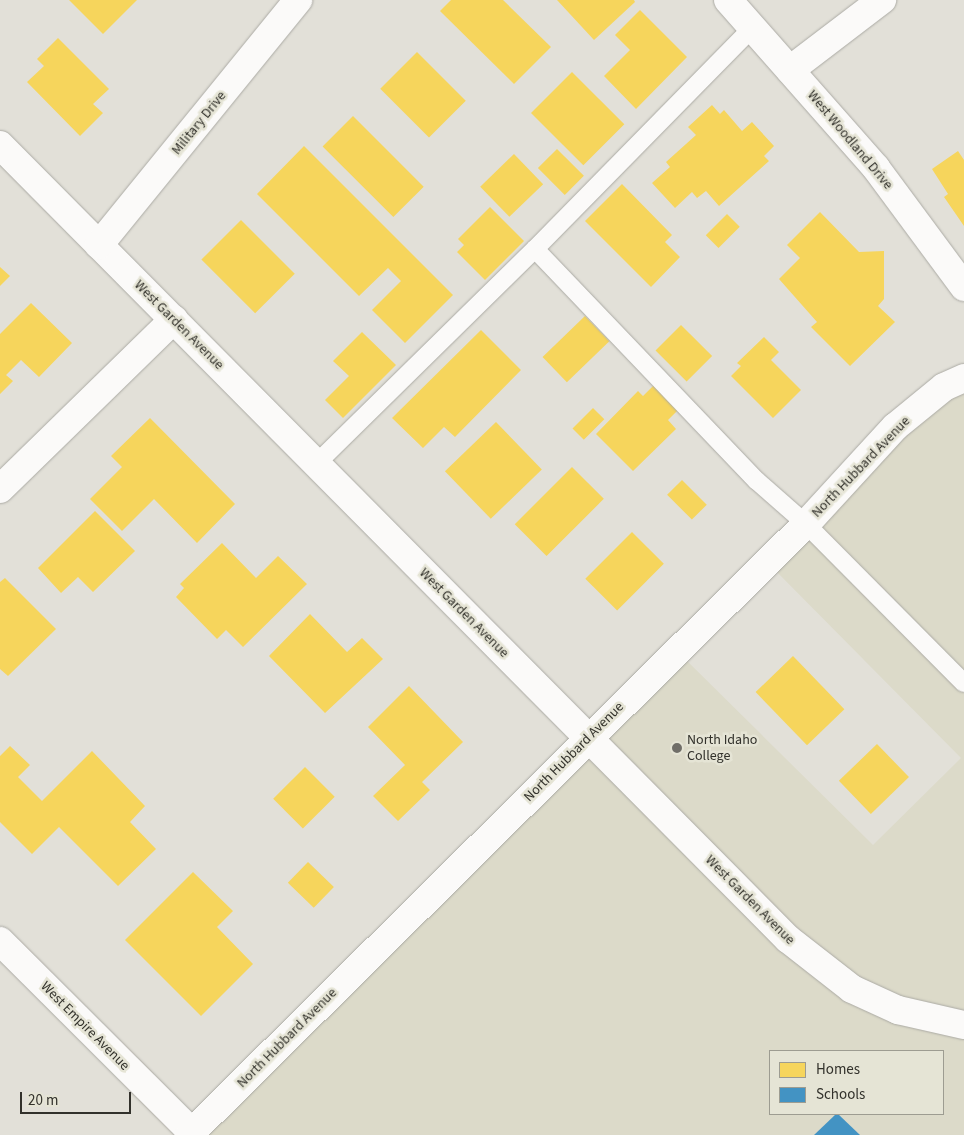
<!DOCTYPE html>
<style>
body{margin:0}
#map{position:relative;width:964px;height:1135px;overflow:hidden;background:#e2e0d8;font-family:"Source Sans 3",sans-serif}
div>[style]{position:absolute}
.built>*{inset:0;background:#dcdac9}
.homes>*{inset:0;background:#f6d55c;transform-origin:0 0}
.schools>*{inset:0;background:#4393c3}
.roads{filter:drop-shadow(0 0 1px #abaaa4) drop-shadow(0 0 1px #abaaa4)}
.service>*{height:18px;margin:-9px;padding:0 9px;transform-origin:9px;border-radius:9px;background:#fbfaf9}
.minor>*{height:28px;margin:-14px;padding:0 14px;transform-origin:14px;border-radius:14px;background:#fbfaf9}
.dots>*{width:14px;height:14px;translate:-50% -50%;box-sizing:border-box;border:2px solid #e5e4d5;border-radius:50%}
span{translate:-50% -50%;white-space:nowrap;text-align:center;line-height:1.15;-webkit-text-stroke:5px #e5e4d5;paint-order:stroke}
.street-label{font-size:14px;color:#32312b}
.poi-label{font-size:14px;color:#32312b}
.left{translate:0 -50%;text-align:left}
.legend{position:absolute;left:769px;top:1050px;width:175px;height:65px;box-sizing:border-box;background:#e5e4d5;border:1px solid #9d9c91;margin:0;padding:6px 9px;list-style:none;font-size:15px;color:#32312b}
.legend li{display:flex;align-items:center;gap:10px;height:25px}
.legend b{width:25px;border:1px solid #9d9c91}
.scale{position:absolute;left:20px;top:1092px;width:111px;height:22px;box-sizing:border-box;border:2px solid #32312b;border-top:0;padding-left:6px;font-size:15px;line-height:18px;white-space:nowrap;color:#32312b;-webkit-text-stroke:4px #e5e4d5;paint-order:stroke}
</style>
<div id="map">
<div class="built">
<i style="clip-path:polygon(evenodd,964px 378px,964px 1135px,189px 1135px,677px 651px,873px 845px,961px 758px,767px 562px,964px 378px,770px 1051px,943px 1051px,943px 1114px,770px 1114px,770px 1051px)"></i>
</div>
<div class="homes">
<i style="clip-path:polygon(69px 0,137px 0,103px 34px)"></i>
<i style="clip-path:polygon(451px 0,503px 0,551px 47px,514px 84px,440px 11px)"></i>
<i style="clip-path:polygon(557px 0,634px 0,635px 2px,594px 40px)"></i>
<i style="clip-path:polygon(640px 10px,687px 57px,636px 109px,604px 76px,630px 50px,615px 35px)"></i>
<i style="clip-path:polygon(58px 38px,109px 89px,93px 104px,103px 113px,80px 136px,27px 82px,44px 66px,37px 59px)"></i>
<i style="left:417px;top:52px;width:69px;height:52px;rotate:45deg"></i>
<i style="left:572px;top:72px;width:74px;height:58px;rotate:45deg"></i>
<i style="clip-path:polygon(712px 105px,720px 114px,724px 110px,742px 131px,752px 122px,774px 146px,764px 156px,769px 161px,719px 206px,706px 191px,697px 198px,692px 192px,675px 208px,652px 183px,670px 167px,666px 162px,696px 135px,688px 127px)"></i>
<i style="left:353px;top:116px;width:100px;height:43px;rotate:45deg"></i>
<i style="clip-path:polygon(304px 146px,453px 295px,405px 343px,372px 310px,401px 281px,388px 268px,359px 296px,257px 194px)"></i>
<i style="left:557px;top:149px;width:38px;height:27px;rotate:45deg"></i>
<i style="clip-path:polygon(958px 151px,964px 160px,964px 226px,944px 197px,948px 194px,932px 169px)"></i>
<i style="left:514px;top:154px;width:42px;height:47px;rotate:46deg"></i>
<i style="clip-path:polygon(622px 184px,672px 235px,665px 242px,680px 257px,651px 287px,585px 221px)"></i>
<i style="clip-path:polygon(490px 207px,524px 241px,485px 280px,457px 252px,464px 245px,458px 239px)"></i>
<i style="clip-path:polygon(820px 212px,859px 252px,884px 251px,884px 299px,878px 306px,895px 322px,850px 366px,811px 327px,817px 322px,779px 279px,800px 258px,787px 245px)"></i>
<i style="left:727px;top:214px;width:18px;height:30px;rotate:45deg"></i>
<i style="left:241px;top:220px;width:76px;height:56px;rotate:45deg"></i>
<i style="clip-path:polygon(0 267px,10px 276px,0 286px)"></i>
<i style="clip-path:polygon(31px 303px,72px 343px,39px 377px,21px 360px,6px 375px,13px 381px,0 394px,0 334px)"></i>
<i style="left:585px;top:316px;width:35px;height:59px;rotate:46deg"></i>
<i style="left:681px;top:325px;width:44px;height:36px;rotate:45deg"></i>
<i style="clip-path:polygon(481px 330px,521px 370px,455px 437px,444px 427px,423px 448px,392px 418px)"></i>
<i style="clip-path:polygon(362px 332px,396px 365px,343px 418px,325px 400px,349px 376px,333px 361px)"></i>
<i style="clip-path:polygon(764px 337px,779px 352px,771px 360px,801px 390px,773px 418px,731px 376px,741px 366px,737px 363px)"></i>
<i style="clip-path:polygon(654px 385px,678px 410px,668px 420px,676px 429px,633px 471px,596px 434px,638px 391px,643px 396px)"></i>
<i style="left:593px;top:408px;width:16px;height:29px;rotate:45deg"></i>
<i style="clip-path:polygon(150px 418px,235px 504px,197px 543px,154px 499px,122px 531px,90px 499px,122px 467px,111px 456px)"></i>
<i style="left:496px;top:422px;width:66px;height:71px;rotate:46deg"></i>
<i style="left:572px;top:467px;width:45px;height:81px;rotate:45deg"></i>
<i style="left:682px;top:480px;width:35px;height:21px;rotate:45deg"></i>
<i style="clip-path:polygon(95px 511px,135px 551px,93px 592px,78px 577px,61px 593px,38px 568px)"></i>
<i style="left:632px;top:532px;width:45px;height:66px;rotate:45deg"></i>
<i style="clip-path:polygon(222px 543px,256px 578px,278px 556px,307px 584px,243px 647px,226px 630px,217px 639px,176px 597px,184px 588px,180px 584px)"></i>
<i style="clip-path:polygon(5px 578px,56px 629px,8px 676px,0 669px,0 582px)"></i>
<i style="clip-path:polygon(310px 614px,347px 652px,362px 638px,383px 659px,325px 713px,269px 656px)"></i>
<i style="left:793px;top:656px;width:74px;height:52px;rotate:46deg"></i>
<i style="clip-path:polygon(409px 686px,463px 742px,422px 782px,430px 790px,398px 821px,373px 796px,405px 765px,368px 727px)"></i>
<i style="left:877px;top:744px;width:46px;height:53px;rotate:46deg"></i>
<i style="clip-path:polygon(10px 746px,30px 765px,18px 777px,42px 801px,92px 751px,145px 806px,130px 822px,156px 849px,118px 886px,59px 827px,32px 854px,0 822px,0 756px)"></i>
<i style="left:305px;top:767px;width:42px;height:45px;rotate:45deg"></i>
<i style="left:308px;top:862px;width:36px;height:29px;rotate:44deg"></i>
<i style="clip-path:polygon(193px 872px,233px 911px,217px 927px,253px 964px,201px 1016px,125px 940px)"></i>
</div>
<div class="schools">
<i style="clip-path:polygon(836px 1114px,838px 1114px,860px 1135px,814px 1135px)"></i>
</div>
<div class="roads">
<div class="service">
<i style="left:535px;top:249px;width:321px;rotate:46.3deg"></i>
<i style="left:757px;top:481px;width:65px;rotate:41.3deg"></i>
<i style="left:806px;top:524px;width:224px;rotate:45.2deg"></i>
<i style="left:316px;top:464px;width:307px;rotate:-44.5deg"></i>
<i style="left:535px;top:249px;width:311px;rotate:-45.5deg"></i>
</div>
<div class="minor">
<i style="left:728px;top:0;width:224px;rotate:48.6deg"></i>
<i style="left:876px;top:168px;width:148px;rotate:53.5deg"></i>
<i style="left:790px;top:70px;width:116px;rotate:-37.3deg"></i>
<i style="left:0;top:145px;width:1119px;rotate:45.22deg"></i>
<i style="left:788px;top:939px;width:81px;rotate:38deg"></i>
<i style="left:852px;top:989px;width:51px;rotate:24.5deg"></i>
<i style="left:898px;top:1010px;width:68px;rotate:12.8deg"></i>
<i style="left:99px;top:245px;width:316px;rotate:-50.9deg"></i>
<i style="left:0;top:489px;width:243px;rotate:-44.3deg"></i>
<i style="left:0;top:941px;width:271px;rotate:44.9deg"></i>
<i style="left:189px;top:1135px;width:868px;rotate:-44.72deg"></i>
<i style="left:806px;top:524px;width:132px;rotate:-47.5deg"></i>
<i style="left:895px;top:427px;width:63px;rotate:-39.2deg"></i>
<i style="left:944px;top:387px;width:22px;rotate:-24deg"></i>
</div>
</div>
<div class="dots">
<i style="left:677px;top:748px;background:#706e68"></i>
</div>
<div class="street-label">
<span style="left:199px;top:123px;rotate:-51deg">Military Drive</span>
<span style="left:850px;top:140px;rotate:50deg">West Woodland Drive</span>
<span style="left:179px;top:325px;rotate:45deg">West Garden Avenue</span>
<span style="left:861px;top:467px;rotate:-46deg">North Hubbard Avenue</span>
<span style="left:464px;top:613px;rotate:45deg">West Garden Avenue</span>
<span style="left:574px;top:752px;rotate:-45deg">North Hubbard Avenue</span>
<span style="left:750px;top:900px;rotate:45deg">West Garden Avenue</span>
<span style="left:85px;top:1026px;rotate:45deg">West Empire Avenue</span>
<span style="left:287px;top:1038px;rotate:-45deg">North Hubbard Avenue</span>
</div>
<div class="poi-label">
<span class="left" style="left:687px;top:748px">North Idaho<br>College</span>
</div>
<ul class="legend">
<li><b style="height:14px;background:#f6d55c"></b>Homes</li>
<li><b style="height:14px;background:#4393c3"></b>Schools</li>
</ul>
<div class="scale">20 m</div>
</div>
